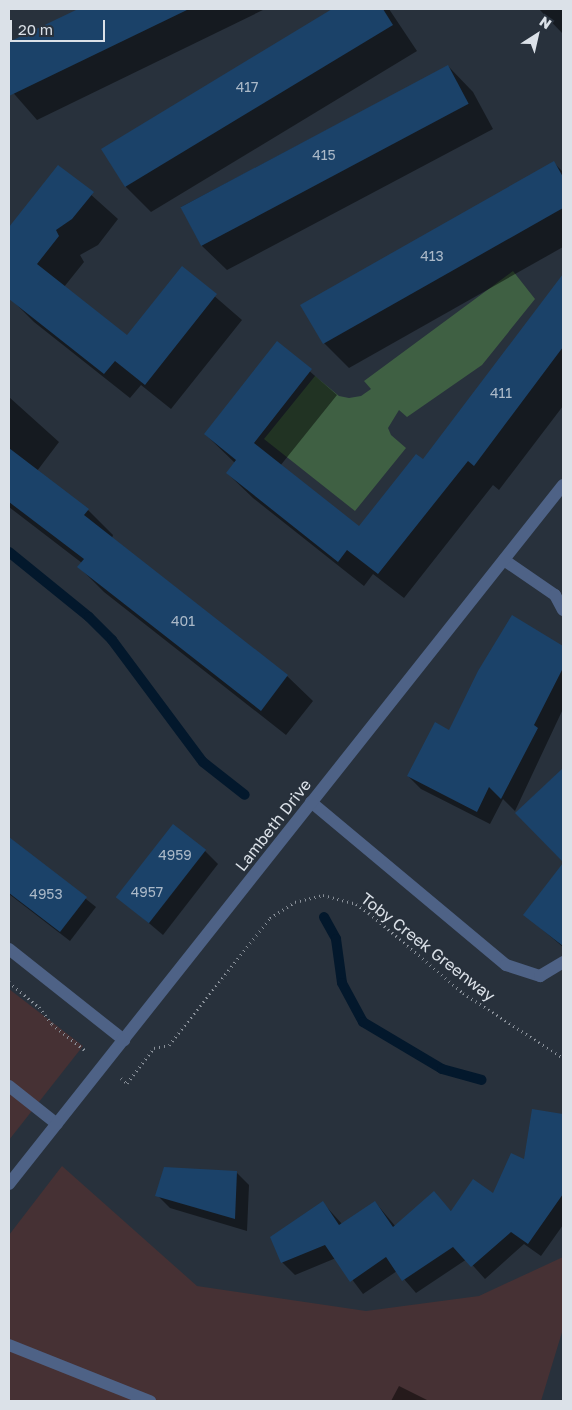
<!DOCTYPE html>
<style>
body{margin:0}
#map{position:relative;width:572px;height:1410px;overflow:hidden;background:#28313c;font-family:"Golos Text",sans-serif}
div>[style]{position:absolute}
.commercial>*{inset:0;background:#463134}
.green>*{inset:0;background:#3f6043}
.shadow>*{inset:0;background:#0007}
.stream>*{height:10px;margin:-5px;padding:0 5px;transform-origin:5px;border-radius:5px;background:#03182c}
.building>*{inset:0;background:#1b4269;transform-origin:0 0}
.path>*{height:3px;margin-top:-1.5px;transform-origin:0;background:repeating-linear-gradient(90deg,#8a919a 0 1px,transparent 0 5px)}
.lane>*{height:12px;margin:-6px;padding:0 6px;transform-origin:6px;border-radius:6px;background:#4e6286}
.street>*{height:12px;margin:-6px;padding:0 6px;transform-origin:6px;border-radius:6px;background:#4e6286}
span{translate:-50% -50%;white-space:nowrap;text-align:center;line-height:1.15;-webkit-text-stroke:4px #28313c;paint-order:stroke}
.number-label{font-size:14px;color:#abb9c8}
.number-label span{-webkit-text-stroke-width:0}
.street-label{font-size:16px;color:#dbe1e8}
.frame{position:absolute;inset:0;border:10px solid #dbe1e8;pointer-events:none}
.north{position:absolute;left:512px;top:10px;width:50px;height:50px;-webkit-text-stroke:4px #28313c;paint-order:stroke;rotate:35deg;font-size:14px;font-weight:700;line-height:20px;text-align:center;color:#dbe1e8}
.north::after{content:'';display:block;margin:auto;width:18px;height:22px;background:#dbe1e8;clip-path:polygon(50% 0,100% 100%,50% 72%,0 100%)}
.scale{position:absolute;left:10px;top:20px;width:95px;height:22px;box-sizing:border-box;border:2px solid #dbe1e8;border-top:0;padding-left:6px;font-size:15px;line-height:18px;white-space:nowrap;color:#dbe1e8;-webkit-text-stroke:4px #28313c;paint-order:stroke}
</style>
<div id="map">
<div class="commercial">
<i style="clip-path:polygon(9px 989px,83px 1046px,9px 1140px)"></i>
<i style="clip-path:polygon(62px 1166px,197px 1286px,366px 1311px,479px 1296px,563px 1257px,563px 1329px,541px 1401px,9px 1401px,9px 1235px)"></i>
</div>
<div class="green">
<i style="clip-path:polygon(513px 271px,535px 299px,482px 365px,407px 417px,399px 410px,388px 428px,391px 435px,406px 448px,355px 511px,264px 439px,315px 376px,339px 396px,349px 398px,361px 396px,371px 389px,364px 381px)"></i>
</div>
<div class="shadow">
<i style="clip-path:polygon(80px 9px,265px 9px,37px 120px,9px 88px,9px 44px)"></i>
<i style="clip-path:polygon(335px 9px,389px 9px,417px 51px,151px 212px,126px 187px,103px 149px)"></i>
<i style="clip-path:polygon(539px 9px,563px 9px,563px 34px)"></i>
<i style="clip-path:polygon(448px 66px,473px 92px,493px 129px,227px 270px,201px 245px,181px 207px)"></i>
<i style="clip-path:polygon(554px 163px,563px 172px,563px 247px,349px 368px,324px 343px)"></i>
<i style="clip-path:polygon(59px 166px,118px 219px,98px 245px,80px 255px,84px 262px,64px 287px,128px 337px,182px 268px,242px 320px,171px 409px,141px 385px,130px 398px,34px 322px,9px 297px,18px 286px,9px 279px,9px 229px)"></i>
<i style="clip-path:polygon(563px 276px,563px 406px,499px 490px,493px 485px,404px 598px,373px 574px,364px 586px,253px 498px,227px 473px,235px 463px,205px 434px,277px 343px,337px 395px,280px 466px,359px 528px,423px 461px)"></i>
<i style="clip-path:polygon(9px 397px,59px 442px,37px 471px,88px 510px,113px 535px,112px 538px,287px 676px,313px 701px,286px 735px,104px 592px,79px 567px,82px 563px,9px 507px)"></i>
<i style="clip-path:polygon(512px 616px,563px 648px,563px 709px,515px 811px,503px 799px,490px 824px,421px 789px,408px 776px,450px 731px)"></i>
<i style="clip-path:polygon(563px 769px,563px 860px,516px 813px)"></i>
<i style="clip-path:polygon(9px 838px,96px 907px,70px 941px,9px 894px)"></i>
<i style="clip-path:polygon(205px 851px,218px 864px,163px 935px,118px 897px)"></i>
<i style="clip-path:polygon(563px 865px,563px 947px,525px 915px)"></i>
<i style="clip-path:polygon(512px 1155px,563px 1178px,563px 1225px,541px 1256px,524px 1244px,485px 1279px,467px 1259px,416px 1293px,397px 1271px,363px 1294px,336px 1258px,295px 1275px,282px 1262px,323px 1203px,342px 1224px,375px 1202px,396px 1227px,434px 1193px,452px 1212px,494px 1195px)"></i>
<i style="clip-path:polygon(236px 1172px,249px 1185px,247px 1231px,170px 1208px,157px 1195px)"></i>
<i style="clip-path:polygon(399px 1386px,429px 1401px,391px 1401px)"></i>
</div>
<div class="stream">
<i style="left:9px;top:552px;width:103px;rotate:39.1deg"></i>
<i style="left:89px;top:617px;width:33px;rotate:45deg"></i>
<i style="left:112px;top:640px;width:152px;rotate:53.3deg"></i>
<i style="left:203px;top:762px;width:53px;rotate:38.2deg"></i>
<i style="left:324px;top:917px;width:25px;rotate:61deg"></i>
<i style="left:336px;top:939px;width:44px;rotate:82.2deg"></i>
<i style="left:342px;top:983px;width:44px;rotate:61.7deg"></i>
<i style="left:363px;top:1022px;width:92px;rotate:30.7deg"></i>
<i style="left:442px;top:1069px;width:41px;rotate:15.4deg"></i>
</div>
<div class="building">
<i style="clip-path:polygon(78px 9px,189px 9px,9px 96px,9px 42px)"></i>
<i style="clip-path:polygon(332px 9px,383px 9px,393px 25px,125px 187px,101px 149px)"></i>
<i style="left:448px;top:65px;width:44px;height:303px;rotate:62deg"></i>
<i style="clip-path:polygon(554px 161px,563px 177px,563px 208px,323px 344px,300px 305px)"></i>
<i style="clip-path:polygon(58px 165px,94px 192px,72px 219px,56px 230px,59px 236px,37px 264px,127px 335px,182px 266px,217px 294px,145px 385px,115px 361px,104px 374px,9px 299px,9px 227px)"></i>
<i style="clip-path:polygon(563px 274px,563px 347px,474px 466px,468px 461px,378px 574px,347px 550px,338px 562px,226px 473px,236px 460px,204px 434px,277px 341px,312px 369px,254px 443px,359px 526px,416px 454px,423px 459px)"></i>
<i style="clip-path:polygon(9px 448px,89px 509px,84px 515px,288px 675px,261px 711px,77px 567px,84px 559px,9px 502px)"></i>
<i style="clip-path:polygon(512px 615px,563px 646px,563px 668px,534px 725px,538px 728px,501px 799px,489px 787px,477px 812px,407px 776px,435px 722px,449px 730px,478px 671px)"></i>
<i style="clip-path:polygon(563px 768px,563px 862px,515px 813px)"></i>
<i style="left:173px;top:824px;width:42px;height:93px;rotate:38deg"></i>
<i style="clip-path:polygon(9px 837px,87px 897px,60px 932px,9px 893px)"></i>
<i style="clip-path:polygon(563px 863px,563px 946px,523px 915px)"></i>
<i style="clip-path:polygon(532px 1109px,563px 1114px,563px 1194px,528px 1244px,511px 1232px,471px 1267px,453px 1247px,402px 1281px,386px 1257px,350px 1282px,325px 1245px,281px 1263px,270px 1237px,323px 1201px,339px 1225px,375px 1201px,393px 1227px,434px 1191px,451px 1211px,473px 1179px,493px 1193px,511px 1153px,524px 1159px)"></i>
<i style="clip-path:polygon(164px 1167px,237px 1171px,235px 1219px,155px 1196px)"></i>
</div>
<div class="path">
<i style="left:9px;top:982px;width:39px;rotate:40deg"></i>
<i style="left:39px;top:1007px;width:21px;rotate:53deg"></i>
<i style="left:52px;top:1024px;width:43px;rotate:38.5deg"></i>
<i style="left:121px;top:1078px;width:8px;rotate:40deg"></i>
<i style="left:127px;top:1083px;width:44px;rotate:-52.4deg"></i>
<i style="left:154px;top:1048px;width:15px;rotate:-11deg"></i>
<i style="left:169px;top:1045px;width:162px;rotate:-51.5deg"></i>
<i style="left:270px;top:918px;width:30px;rotate:-33deg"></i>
<i style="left:295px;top:902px;width:29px;rotate:-14deg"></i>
<i style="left:323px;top:895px;width:34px;rotate:15deg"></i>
<i style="left:356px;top:904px;width:16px;rotate:35deg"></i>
<i style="left:369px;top:913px;width:123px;rotate:40.4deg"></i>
<i style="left:463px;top:993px;width:119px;rotate:33deg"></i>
</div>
<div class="lane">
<i style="left:504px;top:560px;width:62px;rotate:34.5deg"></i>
<i style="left:555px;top:595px;width:17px;rotate:62deg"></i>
<i style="left:311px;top:802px;width:254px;rotate:39.9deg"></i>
<i style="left:506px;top:965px;width:36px;rotate:18deg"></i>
<i style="left:540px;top:976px;width:27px;rotate:-31deg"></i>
<i style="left:9px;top:1086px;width:61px;rotate:38.4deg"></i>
<i style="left:9px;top:1345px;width:152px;rotate:21.7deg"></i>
</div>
<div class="street">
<i style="left:9px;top:949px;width:147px;rotate:38.4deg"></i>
<i style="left:9px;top:1184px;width:892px;rotate:-51.6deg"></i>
</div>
<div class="number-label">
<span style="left:247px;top:87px">417</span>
<span style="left:324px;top:155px">415</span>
<span style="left:432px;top:256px">413</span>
<span style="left:501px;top:393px">411</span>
<span style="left:183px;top:621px">401</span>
<span style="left:175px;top:855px">4959</span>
<span style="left:147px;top:892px">4957</span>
<span style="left:46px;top:894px">4953</span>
</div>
<div class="street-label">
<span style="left:273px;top:825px;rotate:-52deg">Lambeth Drive</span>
<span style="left:428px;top:947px;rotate:38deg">Toby Creek Greenway</span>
</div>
<div class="frame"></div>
<div class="north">N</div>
<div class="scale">20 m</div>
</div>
